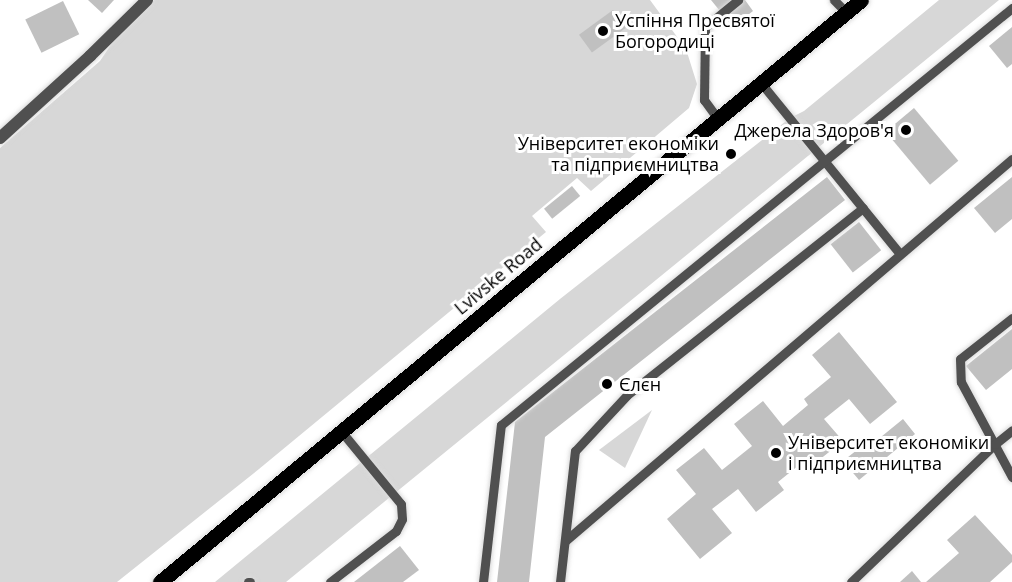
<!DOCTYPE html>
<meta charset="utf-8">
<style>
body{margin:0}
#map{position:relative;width:1012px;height:582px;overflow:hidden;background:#fff;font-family:"Open Sans",sans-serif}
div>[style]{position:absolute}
.green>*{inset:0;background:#d7d7d7}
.building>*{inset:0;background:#c0c0c0;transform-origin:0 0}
.roads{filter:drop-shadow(0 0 2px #dbdbdb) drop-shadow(0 0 2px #dbdbdb)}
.lane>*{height:9px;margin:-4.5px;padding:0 4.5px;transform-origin:4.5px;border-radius:4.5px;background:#505050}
.street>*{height:12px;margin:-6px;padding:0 6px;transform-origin:6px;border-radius:6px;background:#505050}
.primary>*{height:15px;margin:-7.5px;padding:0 7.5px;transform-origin:7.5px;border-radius:7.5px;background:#000}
.dots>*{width:16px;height:16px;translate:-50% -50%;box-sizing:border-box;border:3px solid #fff;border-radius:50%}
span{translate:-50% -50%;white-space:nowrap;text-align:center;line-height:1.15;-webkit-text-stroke:6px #fff;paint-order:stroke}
.poi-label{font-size:18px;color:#000}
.left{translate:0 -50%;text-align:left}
.right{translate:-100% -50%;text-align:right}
.street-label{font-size:18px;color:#000}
</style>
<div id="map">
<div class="green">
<i style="clip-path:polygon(154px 0,650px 0,686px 49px,697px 84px,689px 108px,591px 191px,577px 178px,532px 216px,546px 232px,259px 469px,117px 582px,0 582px,0 148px,100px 61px,116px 37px)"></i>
<i style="clip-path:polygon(939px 0,999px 0,286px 582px,215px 582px,560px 299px,790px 118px,804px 111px)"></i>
<i style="clip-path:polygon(652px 410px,625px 468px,599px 450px)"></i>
</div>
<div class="building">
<i style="clip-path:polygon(88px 0,114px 0,102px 13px)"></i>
<i style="clip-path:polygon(711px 0,745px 0,753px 11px,733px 27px)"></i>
<i style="left:63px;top:1px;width:37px;height:42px;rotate:64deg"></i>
<i style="left:613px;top:10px;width:22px;height:42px;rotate:54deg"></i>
<i style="clip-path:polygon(1012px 27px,1012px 64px,1007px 68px,989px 46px)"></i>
<i style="left:914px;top:108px;width:69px;height:37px;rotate:50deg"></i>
<i style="clip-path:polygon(827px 177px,845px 200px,545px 437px,529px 582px,497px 582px,515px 422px)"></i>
<i style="clip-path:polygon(1012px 177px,1012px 219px,995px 233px,974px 208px)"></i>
<i style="left:572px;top:186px;width:13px;height:36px;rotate:51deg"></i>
<i style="left:859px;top:222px;width:36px;height:36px;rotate:52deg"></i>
<i style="clip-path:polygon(1012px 329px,1012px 369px,986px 390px,966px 366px)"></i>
<i style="clip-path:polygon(839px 332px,897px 402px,870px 424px,849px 399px,824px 419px,843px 441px,814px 464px,809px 457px,778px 482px,784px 490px,756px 512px,738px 489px,712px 509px,732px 533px,700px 559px,667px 519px,696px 494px,676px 470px,704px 448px,722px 470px,752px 446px,734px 424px,763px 401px,783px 426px,808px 405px,804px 399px,831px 377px,812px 355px)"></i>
<i style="clip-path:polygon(903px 419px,915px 434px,859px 480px,843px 461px,862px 446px,865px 450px)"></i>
<i style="clip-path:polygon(975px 515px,1012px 555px,1012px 562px,990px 582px,926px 582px,959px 553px,947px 540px)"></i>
<i style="clip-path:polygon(400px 546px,419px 570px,403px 582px,354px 582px)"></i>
<i style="clip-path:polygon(912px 571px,921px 582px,900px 582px)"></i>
</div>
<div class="roads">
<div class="lane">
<i style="left:834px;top:0;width:17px;rotate:45deg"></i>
<i style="left:761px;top:83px;width:219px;rotate:50.9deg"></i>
<i style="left:718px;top:119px;width:24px;rotate:-126deg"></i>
<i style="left:704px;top:100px;width:73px;rotate:-89.2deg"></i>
<i style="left:705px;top:27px;width:43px;rotate:-39.3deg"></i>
<i style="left:1012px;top:318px;width:66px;rotate:141.7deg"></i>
<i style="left:960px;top:359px;width:23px;rotate:88deg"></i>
<i style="left:961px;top:382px;width:108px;rotate:61.8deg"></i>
<i style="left:565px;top:541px;width:588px;rotate:-40.52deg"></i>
<i style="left:248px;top:582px;width:2px"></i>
<i style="left:330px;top:582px;width:83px;rotate:-37.7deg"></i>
<i style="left:396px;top:531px;width:13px;rotate:-63deg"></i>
<i style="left:402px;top:519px;width:15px;rotate:-94deg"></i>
<i style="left:401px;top:504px;width:94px;rotate:-129.4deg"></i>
<i style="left:483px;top:582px;width:158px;rotate:-83.5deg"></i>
<i style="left:501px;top:425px;width:660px;rotate:-39.22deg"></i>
<i style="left:560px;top:582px;width:132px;rotate:-83.5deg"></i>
<i style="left:575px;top:451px;width:76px;rotate:-47.1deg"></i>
<i style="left:627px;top:395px;width:301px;rotate:-38.4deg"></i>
<i style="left:851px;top:582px;width:199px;rotate:-43.8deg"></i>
<i style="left:995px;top:444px;width:22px;rotate:-39deg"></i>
</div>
<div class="street">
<i style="left:0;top:138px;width:122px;rotate:-42.3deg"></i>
<i style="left:90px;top:56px;width:80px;rotate:-44.5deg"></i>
</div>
<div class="primary">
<i style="left:160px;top:582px;width:911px;rotate:-39.7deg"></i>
</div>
</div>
<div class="dots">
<i style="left:603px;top:31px;background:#000"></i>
<i style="left:906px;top:130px;background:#000"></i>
<i style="left:731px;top:154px;background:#000"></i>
<i style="left:607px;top:384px;background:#000"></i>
<i style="left:776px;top:453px;background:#000"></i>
</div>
<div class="poi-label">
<span class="left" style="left:615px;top:31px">Успіння Пресвятої<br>Богородиці</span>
<span class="right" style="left:894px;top:130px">Джерела Здоров'я</span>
<span class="right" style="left:719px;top:154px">Університет економіки<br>та підприємництва</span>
<span class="left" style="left:619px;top:384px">Єлєн</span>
<span class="left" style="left:788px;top:453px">Університет економіки<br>і підприємництва</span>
</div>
<div class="street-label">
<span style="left:498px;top:276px;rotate:-40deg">Lvivske Road</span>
</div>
</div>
